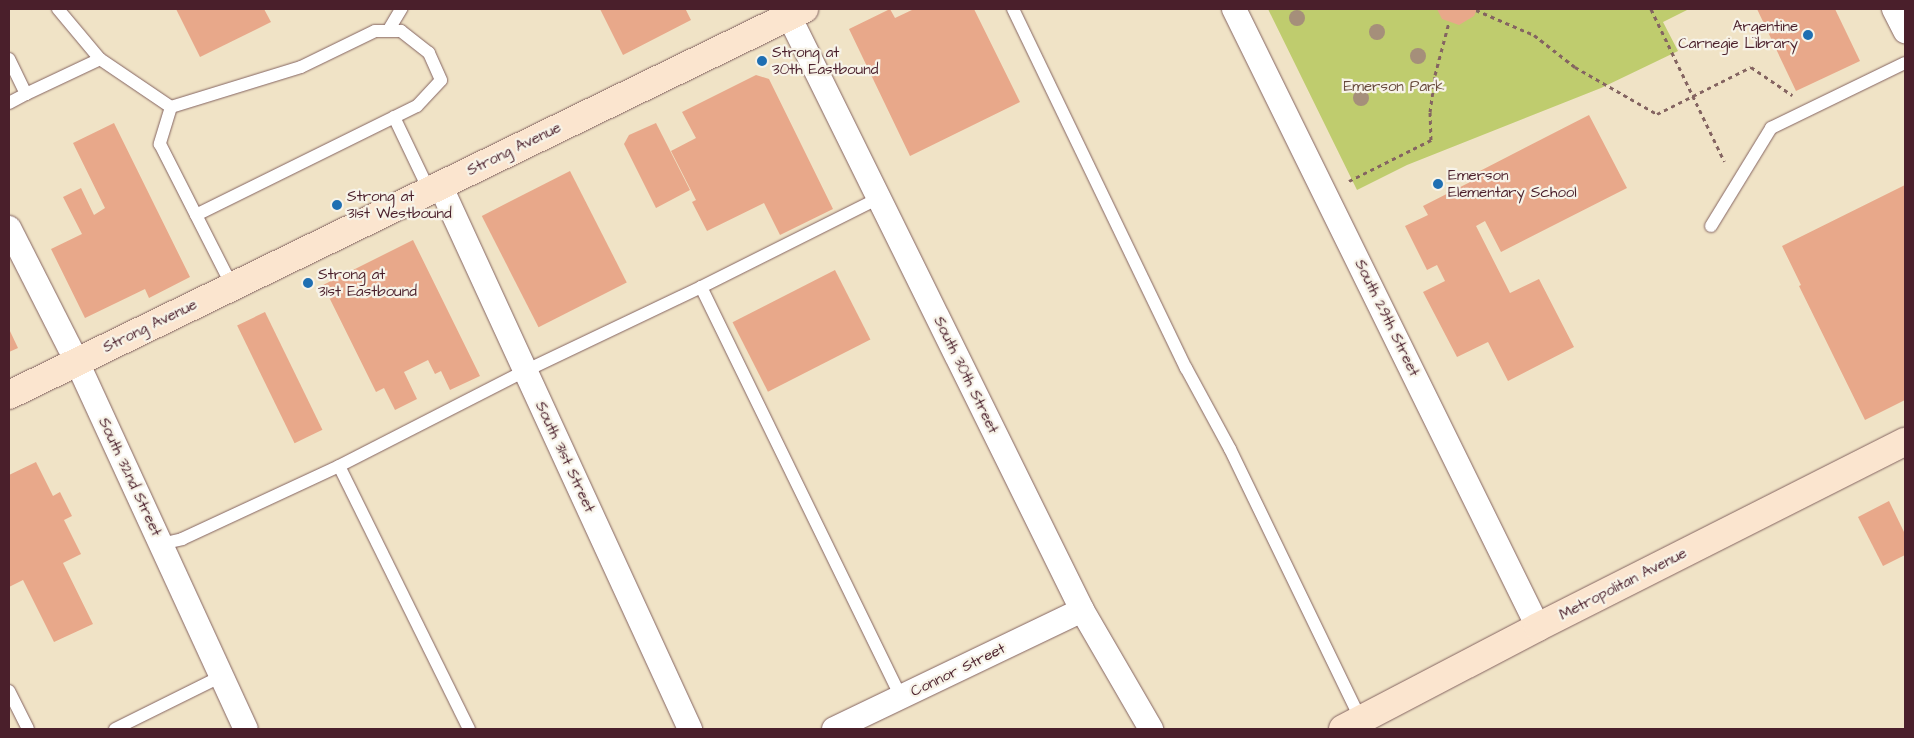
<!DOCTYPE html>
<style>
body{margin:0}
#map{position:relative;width:1914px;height:738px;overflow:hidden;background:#f0e3c6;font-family:"Architects Daughter",sans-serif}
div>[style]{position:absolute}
.green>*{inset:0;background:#bfcc6e}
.building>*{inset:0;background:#e8a88a;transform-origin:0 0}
.path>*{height:3px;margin-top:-1.5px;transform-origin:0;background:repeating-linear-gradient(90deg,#846461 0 4px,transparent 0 8px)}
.roads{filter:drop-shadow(0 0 1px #846461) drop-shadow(0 0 1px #846461)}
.lane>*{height:12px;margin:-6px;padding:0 6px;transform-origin:6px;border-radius:6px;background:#fff}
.street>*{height:24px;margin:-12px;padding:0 12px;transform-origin:12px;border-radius:12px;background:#fff}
.secondary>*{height:28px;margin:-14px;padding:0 14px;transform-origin:14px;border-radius:14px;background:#fbe5cf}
.trees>*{width:16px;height:16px;margin:-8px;border-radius:50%;background:#a58f7a}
.dots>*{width:14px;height:14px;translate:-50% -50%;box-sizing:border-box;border:2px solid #f7f3e8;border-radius:50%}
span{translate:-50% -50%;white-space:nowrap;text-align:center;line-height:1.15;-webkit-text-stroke:4.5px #f7f3e8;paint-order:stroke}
.poi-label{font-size:15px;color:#4a1f2b}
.right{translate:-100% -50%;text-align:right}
.left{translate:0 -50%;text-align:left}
.park-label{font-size:15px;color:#674a3c}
.street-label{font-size:15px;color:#4a1f2b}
.frame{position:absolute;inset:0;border:10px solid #4a1f2b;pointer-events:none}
</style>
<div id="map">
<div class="green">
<i style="clip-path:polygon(1268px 9px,1689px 9px,1663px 22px,1678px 51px,1601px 88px,1407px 165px,1357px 190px)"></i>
</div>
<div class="building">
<i style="clip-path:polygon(176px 9px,264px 9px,271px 22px,200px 57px)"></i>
<i style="clip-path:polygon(600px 9px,689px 9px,686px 10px,691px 20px,623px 55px)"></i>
<i style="clip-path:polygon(890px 9px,895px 18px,914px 9px,974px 9px,1020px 102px,910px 156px,849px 29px)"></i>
<i style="clip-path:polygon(1437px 9px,1477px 9px,1474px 16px,1459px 25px,1442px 19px)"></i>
<i style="clip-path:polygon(1757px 9px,1835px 9px,1860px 61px,1796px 91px)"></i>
<i style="clip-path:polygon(756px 75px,769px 79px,833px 209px,780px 235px,764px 203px,707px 231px,692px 202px,696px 200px,671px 151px,696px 138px,682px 112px)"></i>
<i style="clip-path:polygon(1589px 115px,1627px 188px,1501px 252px,1485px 221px,1476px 226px,1510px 293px,1539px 279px,1574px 347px,1508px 381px,1488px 342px,1457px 357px,1423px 292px,1445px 281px,1437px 265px,1427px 270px,1405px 226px,1428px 215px,1423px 206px,1478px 178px,1476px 173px)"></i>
<i style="clip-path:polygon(114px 123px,190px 277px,149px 298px,145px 289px,85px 318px,51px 249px,82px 234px,63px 197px,81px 188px,94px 215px,105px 208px,73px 143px)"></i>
<i style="clip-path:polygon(656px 123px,690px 190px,656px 208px,624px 144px,629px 135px)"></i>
<i style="left:570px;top:171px;width:125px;height:99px;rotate:63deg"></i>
<i style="clip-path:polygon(1905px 185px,1905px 400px,1865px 420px,1799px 286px,1801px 285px,1782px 246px)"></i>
<i style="clip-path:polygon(413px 240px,480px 376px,450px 390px,441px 371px,435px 374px,428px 360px,404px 372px,417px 399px,395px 410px,384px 388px,376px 392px,323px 285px)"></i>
<i style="left:835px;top:270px;width:78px;height:115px;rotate:63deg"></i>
<i style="left:265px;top:312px;width:131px;height:31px;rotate:64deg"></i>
<i style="clip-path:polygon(9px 329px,18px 348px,9px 352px)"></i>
<i style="clip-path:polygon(36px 462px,53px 496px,60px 492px,72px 516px,64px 520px,81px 554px,63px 563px,93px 624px,54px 642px,23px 580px,9px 587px,9px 475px)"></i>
<i style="clip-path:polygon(1889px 501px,1905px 534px,1905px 555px,1883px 566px,1858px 517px)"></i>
</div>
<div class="path">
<i style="left:1651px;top:9px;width:169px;rotate:64.3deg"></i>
<i style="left:1476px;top:10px;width:63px;rotate:23.3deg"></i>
<i style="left:1534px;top:35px;width:52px;rotate:38deg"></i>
<i style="left:1575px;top:67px;width:95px;rotate:29.8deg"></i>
<i style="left:1657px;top:114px;width:105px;rotate:-26.6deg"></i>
<i style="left:1751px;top:67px;width:50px;rotate:34.3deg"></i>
<i style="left:1349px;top:181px;width:92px;rotate:-26.6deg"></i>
<i style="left:1431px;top:140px;width:28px;rotate:-92deg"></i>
<i style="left:1430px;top:112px;width:37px;rotate:-82deg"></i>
<i style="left:1435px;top:75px;width:55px;rotate:-75.2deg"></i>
</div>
<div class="roads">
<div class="lane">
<i style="left:58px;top:9px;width:65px;rotate:50deg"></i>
<i style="left:100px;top:59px;width:86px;rotate:34.1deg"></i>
<i style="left:1013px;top:9px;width:399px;rotate:64.3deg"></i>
<i style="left:1186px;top:368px;width:92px;rotate:61.5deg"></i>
<i style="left:1230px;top:449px;width:301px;rotate:64.2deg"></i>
<i style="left:388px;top:31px;width:26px;rotate:-59deg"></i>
<i style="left:9px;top:59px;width:39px;rotate:64deg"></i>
<i style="left:26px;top:94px;width:19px;rotate:152deg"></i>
<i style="left:26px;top:94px;width:82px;rotate:-25.3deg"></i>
<i style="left:394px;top:117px;width:81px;rotate:64.4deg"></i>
<i style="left:879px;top:198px;width:199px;rotate:153.4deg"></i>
<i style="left:701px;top:287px;width:456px;rotate:64deg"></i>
<i style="left:196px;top:215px;width:246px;rotate:-26.3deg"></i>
<i style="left:417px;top:106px;width:35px;rotate:-47deg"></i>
<i style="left:441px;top:80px;width:30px;rotate:-114deg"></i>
<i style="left:429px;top:53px;width:36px;rotate:-142deg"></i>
<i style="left:401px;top:31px;width:26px;rotate:180deg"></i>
<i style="left:375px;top:31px;width:82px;rotate:154.1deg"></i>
<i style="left:301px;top:67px;width:136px;rotate:162.9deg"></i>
<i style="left:171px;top:107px;width:39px;rotate:107deg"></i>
<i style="left:160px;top:144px;width:159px;rotate:63.1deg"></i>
<i style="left:1711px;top:226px;width:115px;rotate:-58.5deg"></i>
<i style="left:1771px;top:128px;width:149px;rotate:-25.9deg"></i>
<i style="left:161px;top:544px;width:22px;rotate:-13deg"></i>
<i style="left:182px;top:539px;width:173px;rotate:-24.9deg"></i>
<i style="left:9px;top:691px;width:42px;rotate:63.4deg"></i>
<i style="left:115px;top:729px;width:119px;rotate:-26.4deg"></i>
<i style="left:469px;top:729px;width:293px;rotate:-116.3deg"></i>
<i style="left:339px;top:466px;width:209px;rotate:-27.1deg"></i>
<i style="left:525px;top:371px;width:195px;rotate:-25.5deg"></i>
</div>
<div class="street">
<i style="left:1234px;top:9px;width:689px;rotate:63.81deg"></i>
<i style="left:1894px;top:9px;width:25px;rotate:63deg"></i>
<i style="left:789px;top:16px;width:662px;rotate:63.74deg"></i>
<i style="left:1082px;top:610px;width:138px;rotate:59.9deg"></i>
<i style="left:440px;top:185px;width:599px;rotate:65.32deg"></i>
<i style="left:9px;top:228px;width:150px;rotate:63.1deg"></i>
<i style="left:77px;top:362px;width:404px;rotate:65.3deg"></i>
<i style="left:834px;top:729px;width:275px;rotate:-25.6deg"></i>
</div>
<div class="secondary">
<i style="left:9px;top:395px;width:884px;rotate:-25.9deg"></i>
<i style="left:1343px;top:729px;width:220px;rotate:-27.6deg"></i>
<i style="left:1538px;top:627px;width:411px;rotate:-26.8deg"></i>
</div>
</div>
<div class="trees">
<i style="left:1297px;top:18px"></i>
<i style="left:1377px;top:32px"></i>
<i style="left:1418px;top:56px"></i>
<i style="left:1361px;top:98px"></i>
</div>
<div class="dots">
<i style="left:1808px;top:35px;background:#1f6fb2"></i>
<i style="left:762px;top:61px;background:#1f6fb2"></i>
<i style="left:1438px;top:184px;background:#1f6fb2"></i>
<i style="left:337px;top:205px;background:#1f6fb2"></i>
<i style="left:308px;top:283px;background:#1f6fb2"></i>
</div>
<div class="poi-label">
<span class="right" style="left:1798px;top:35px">Argentine<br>Carnegie Library</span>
<span class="left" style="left:772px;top:61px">Strong at<br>30th Eastbound</span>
<span class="left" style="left:1448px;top:184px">Emerson<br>Elementary School</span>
<span class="left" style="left:347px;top:205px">Strong at<br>31st Westbound</span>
<span class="left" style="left:318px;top:283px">Strong at<br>31st Eastbound</span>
</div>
<div class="park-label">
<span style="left:1394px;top:87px">Emerson Park</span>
</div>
<div class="street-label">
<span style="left:514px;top:149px;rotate:-26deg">Strong Avenue</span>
<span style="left:1387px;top:318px;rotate:64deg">South 29th Street</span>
<span style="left:150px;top:326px;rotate:-26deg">Strong Avenue</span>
<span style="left:966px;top:375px;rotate:64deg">South 30th Street</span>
<span style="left:565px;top:457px;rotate:65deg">South 31st Street</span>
<span style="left:130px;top:477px;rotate:65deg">South 32nd Street</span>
<span style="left:1623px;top:584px;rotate:-27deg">Metropolitan Avenue</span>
<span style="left:958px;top:670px;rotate:-26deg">Connor Street</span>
</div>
<div class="frame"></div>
</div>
